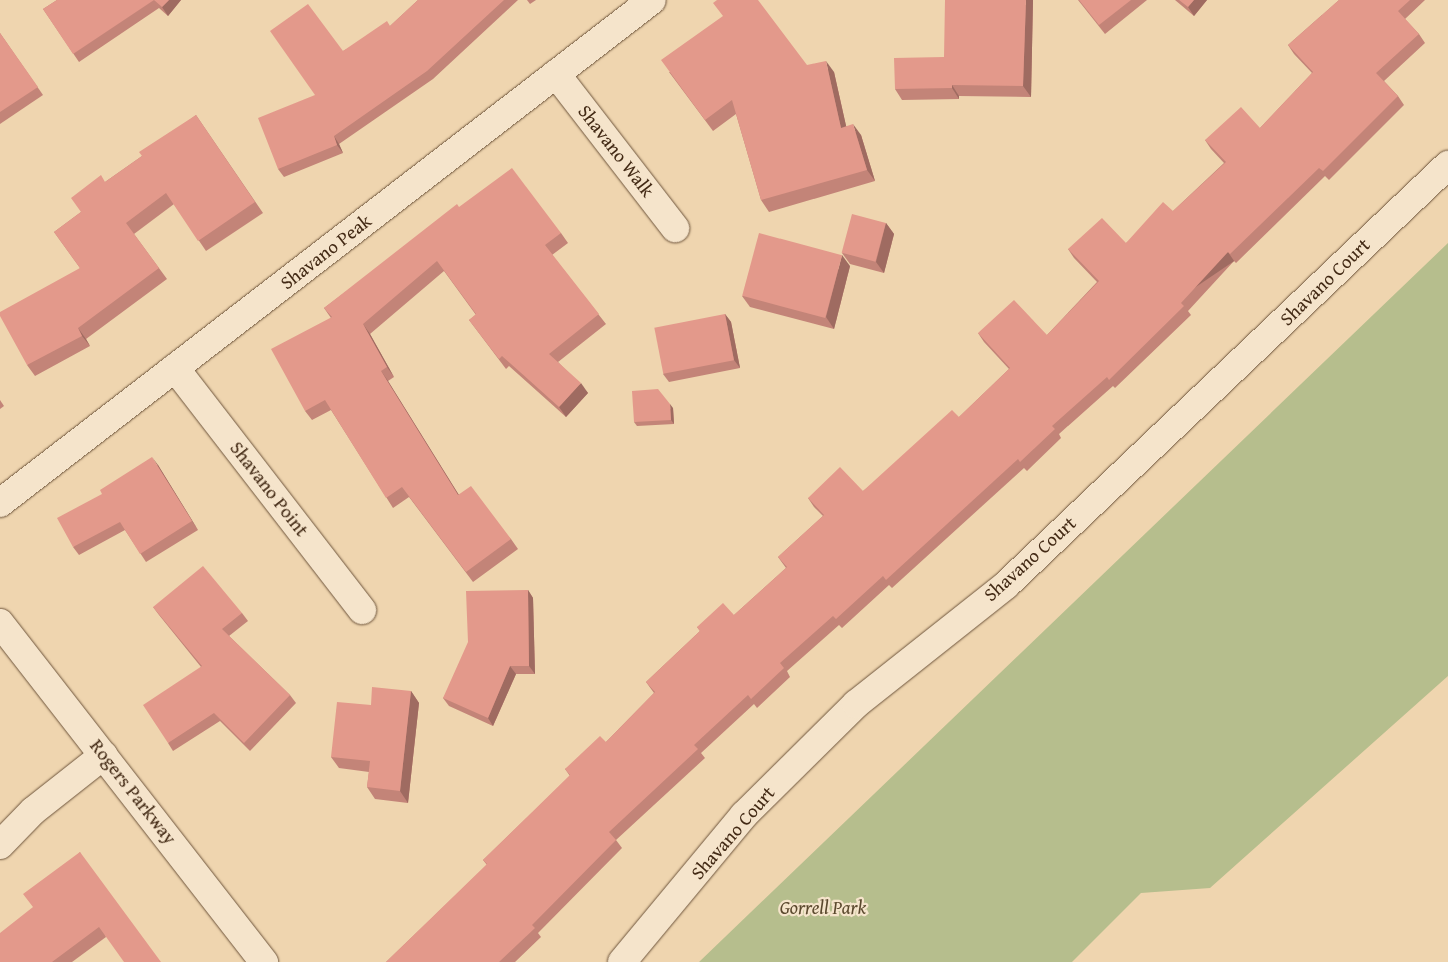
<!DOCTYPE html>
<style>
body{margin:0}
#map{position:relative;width:1448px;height:962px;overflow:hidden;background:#efd5af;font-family:"Gentium Book Plus",serif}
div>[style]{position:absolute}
.green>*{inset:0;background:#b6be8d}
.roads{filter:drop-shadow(0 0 1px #6e553c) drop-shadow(0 0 1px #6e553c)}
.minor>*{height:28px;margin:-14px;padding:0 14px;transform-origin:14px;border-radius:14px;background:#f5e4cb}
.wall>*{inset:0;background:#c38478}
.shaded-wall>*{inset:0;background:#9f6b61;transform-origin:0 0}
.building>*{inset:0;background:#e3998b;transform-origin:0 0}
span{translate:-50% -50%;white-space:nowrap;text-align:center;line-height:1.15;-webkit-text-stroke:4.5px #f5e4cb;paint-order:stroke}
.street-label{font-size:19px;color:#432a15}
.park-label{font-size:19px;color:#5a482d;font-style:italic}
</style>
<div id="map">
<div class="green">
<i style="clip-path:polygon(1448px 243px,1448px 676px,1210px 888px,1141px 893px,1072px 962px,699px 962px)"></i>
</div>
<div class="roads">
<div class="minor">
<i style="left:556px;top:74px;width:195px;rotate:52.3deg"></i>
<i style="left:175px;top:368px;width:306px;rotate:52.3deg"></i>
<i style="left:0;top:503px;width:823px;rotate:-37.65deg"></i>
<i style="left:0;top:623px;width:430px;rotate:52.1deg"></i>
<i style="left:0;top:845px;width:47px;rotate:-45.9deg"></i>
<i style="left:33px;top:811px;width:90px;rotate:-38.3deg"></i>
<i style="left:622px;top:962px;width:191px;rotate:-50.3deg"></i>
<i style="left:744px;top:815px;width:158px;rotate:-44.7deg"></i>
<i style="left:856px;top:704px;width:191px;rotate:-38.4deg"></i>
<i style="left:1006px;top:585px;width:610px;rotate:-43.54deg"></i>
</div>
</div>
<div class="wall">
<i style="clip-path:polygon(57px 0,181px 0,168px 16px,159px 8px,79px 62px,43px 9px)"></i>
<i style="clip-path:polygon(418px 0,518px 0,433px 79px,339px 144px,343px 153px,284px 177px,278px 169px,343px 51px,390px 26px)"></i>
<i style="clip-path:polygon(527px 0,536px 0,530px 4px)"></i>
<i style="clip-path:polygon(1033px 0,1031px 97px,959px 96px,959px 99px,902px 100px,895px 89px,944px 57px)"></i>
<i style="clip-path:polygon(1078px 0,1147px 0,1105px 34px)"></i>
<i style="clip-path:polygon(1175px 0,1207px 0,1194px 16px)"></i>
<i style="clip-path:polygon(1339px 0,1425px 0,1405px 19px,1419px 34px,1425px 43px,1384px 81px,1398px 96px,1404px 105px,1329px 180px,1325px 176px,1236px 263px,1234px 261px,1188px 311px,1191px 315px,1115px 388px,1113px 386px,1059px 434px,1061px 438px,1027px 471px,1024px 468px,892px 588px,889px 585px,842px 628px,839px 625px,787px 671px,790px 677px,757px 708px,754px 704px,701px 753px,705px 758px,616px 840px,622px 848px,538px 933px,541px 937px,515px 962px,386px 962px,487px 865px,483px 860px,570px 776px,565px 769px,606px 742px,654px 693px,646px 682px,700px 631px,697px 627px,734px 615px,786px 568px,778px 557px,823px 516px,814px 507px,808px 498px,863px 491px,959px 417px,1009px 369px,984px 342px,978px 333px,1047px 335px,1097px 282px,1074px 258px,1068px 249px,1126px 243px,1173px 211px,1224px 163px,1211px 149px,1205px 140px,1260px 128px,1312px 73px,1294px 54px,1288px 45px)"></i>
<i style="clip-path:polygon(0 33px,43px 95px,0 124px)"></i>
<i style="clip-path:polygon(807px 65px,834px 72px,846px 126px,861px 135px,875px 181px,769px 212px,761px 200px,736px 114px,713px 131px,669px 72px)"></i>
<i style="clip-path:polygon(196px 115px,263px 213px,206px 251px,174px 204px,134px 234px,167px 279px,86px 339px,90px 346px,35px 376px,27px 365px,80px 268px,54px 232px,81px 212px,105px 182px,142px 156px)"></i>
<i style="clip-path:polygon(459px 207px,561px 233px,568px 243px,552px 255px,606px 324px,558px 362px,588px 393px,566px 417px,509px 366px,506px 369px,469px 320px,476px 315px,444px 271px,370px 334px,394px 377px,388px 381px,459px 495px,511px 539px,518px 549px,473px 582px,409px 497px,393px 508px,331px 410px,312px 420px,305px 411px,331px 318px,324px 308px)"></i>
<i style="clip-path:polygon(886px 223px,894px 234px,884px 273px,850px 264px,842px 253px)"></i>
<i style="clip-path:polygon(850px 266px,834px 329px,750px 307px,742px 296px)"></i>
<i style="clip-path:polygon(725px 314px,731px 322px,740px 368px,669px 382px,663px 374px)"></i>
<i style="clip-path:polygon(0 400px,4px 406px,0 409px)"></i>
<i style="clip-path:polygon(673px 408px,674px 424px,637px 426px,634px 422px)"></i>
<i style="clip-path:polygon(158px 465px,198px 530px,146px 562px,125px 530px,79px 555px,73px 547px)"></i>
<i style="clip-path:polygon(528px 590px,533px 598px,535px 674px,516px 674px,493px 726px,449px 706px,443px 698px)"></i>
<i style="clip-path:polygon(153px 607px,242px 613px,248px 621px,229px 636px,290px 695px,296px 703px,250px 751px,220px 721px,173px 751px,168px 743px,201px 667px,159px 615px)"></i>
<i style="clip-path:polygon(411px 691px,419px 703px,408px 803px,375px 799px,367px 787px,369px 772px,339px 768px,331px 757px,371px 705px)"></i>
<i style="clip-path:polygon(80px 852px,106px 937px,72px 962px,0 962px,33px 908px)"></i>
</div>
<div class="shaded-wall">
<i style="clip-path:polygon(169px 0,181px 0,168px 16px,162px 7px)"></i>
<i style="clip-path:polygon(1026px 0,1033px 0,1031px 97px,1023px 86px)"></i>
<i style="clip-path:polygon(1194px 0,1207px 0,1194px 16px,1188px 7px)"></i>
<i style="clip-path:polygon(826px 61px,834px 72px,849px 139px,841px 128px)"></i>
<i style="clip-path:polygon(952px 85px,959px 96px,959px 99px,952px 88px)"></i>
<i style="clip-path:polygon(853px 124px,861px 135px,875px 181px,867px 170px)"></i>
<i style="clip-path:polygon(334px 136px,339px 144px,343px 153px,337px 145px)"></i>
<i style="clip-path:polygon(886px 223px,894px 234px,884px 273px,876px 262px)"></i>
<i style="left:1228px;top:252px;width:11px;height:69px;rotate:56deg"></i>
<i style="clip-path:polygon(842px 255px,850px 266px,834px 329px,826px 317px)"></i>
<i style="clip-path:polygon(725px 314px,731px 322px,740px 368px,734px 360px)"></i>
<i style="clip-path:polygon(363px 324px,370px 334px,394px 377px,387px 367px)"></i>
<i style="clip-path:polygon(78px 328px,86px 339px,90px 346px,82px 336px)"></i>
<i style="clip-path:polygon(381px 371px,388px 381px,465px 505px,458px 495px)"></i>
<i style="clip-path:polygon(581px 383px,588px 393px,566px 417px,559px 407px)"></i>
<i style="clip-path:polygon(670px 404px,673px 408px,674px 424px,671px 420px)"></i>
<i style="clip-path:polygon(152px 457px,158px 465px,198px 530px,192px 521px)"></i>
<i style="clip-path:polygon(528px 590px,533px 598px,535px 674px,529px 666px)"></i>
<i style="clip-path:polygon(510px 666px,516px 674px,493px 726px,488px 718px)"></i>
<i style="clip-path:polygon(411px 691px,419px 703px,408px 803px,400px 791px)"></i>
</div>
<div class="building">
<i style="clip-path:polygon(57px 0,169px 0,162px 7px,154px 0,73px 54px,43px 9px)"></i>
<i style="clip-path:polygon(418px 0,504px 0,427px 71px,334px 136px,337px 145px,278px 169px,258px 118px,315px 95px,270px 31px,308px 4px,343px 51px,387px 21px,390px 26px)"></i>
<i style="clip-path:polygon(717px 0,758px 0,807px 65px,826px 61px,841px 128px,853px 124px,867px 170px,761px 200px,732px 100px,705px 120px,661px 60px,723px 16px,713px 3px)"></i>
<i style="clip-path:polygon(945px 0,1026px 0,1023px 86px,952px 85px,952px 88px,895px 89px,894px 58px,944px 57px)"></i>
<i style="clip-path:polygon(1079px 0,1131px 0,1099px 25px)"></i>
<i style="clip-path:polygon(1179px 0,1194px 0,1188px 7px)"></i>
<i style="clip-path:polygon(1339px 0,1410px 0,1398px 11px,1419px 34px,1376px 73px,1398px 96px,1323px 171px,1319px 168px,1230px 254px,1228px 252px,1181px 303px,1184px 306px,1109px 380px,1107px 377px,1052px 426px,1055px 429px,1020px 462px,1018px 459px,886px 580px,883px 576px,836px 619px,833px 616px,780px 663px,784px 668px,751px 699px,748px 695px,694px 745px,698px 749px,609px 832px,616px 840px,532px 925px,535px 928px,499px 962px,386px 962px,487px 864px,483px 860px,570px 775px,565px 769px,600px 736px,606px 742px,655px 692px,646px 682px,700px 631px,697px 627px,723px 603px,734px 615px,787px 567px,778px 557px,824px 515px,808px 498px,840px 467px,863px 491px,952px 410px,959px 417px,1010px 368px,978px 333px,1014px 300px,1047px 335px,1099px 281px,1068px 249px,1102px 218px,1126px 243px,1163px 202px,1173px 211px,1226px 162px,1205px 140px,1241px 107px,1260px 128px,1313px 72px,1288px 45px)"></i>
<i style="clip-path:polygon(0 33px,38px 87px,0 112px)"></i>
<i style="clip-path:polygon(196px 115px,255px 202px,198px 241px,166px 193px,126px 223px,159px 268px,78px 328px,82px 336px,27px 365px,0 316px,0 312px,80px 268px,54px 232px,81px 212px,71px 198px,101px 175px,105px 182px,142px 156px,139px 152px)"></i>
<i style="clip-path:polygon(512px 168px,561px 233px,545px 245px,599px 314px,549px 354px,581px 383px,559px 407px,502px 356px,499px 359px,469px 320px,476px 314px,437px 261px,363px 324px,387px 367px,381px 371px,458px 495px,471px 486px,511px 539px,466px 572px,402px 487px,386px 498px,325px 400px,305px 411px,271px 349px,332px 317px,324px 308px,457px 204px,459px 207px)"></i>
<i style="left:852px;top:214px;width:35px;height:40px;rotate:15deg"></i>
<i style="left:759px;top:233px;width:86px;height:65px;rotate:15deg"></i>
<i style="left:725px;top:314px;width:47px;height:72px;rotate:79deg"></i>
<i style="clip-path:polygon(658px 389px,670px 404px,671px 420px,634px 422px,632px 391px)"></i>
<i style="clip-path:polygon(152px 457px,192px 521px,140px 554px,120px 522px,73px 547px,57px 518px,102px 494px,100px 490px)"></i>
<i style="clip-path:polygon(203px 566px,242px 613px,222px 629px,290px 695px,244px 743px,214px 713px,168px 743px,143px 705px,202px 666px,153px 607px)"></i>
<i style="clip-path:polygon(528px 590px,529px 666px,510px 666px,488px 718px,443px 698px,468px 642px,466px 591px)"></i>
<i style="clip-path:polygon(372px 687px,411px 691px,400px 791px,367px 787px,370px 761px,331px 757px,337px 702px,371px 705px)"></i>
<i style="clip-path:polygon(80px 852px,161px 962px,124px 962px,99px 927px,52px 962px,0 962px,0 933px,33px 907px,23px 894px)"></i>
</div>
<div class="street-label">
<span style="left:616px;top:151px;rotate:52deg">Shavano Walk</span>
<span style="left:326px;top:252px;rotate:-38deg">Shavano Peak</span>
<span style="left:1325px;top:282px;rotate:-44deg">Shavano Court</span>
<span style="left:269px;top:489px;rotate:52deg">Shavano Point</span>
<span style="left:1030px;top:559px;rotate:-42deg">Shavano Court</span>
<span style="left:133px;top:792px;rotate:52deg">Rogers Parkway</span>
<span style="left:733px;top:833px;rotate:-49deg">Shavano Court</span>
</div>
<div class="park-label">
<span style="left:823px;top:908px">Gorrell Park</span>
</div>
</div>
